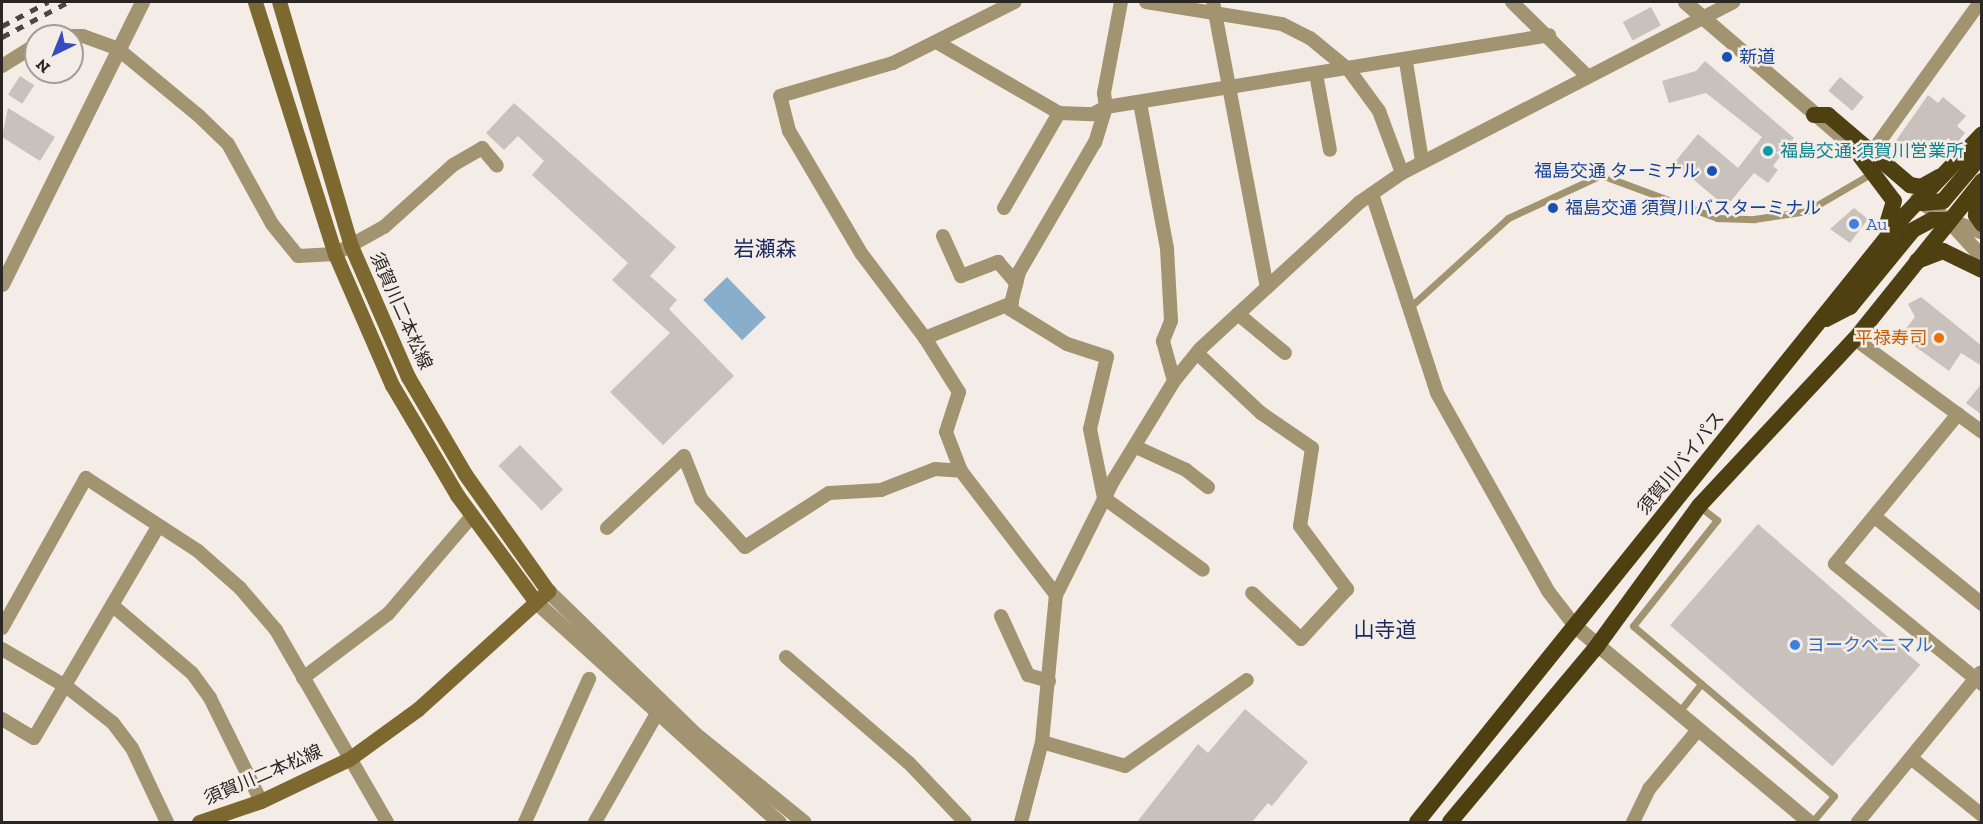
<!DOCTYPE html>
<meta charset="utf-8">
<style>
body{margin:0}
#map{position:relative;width:1983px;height:824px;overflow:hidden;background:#f4ede7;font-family:"Zilla Slab","Noto Sans JP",serif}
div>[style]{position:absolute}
.water>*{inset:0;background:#89aecc;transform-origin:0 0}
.building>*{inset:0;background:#c8c1bc;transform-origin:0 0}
.service>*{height:7px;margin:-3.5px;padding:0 3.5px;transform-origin:3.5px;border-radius:3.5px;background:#a29470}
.minor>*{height:14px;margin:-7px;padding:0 7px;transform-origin:7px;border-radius:7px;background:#a29470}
.tertiary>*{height:15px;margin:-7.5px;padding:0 7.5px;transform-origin:7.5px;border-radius:7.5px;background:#a29470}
.secondary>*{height:15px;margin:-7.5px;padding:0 7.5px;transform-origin:7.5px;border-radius:7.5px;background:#7d692f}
.trunk>*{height:16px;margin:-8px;padding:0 8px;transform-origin:8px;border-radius:8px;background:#4e4010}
.rail>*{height:4.5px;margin-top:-2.25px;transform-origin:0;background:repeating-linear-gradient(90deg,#4b4744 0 8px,transparent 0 16px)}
.dots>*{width:16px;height:16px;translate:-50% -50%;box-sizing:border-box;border:3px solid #f4ede7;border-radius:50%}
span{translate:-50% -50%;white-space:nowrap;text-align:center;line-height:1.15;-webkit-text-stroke:5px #f4ede7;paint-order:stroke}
.transit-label{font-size:18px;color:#164399}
.left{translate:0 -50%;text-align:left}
.right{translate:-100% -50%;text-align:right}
.culture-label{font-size:18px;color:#0d838f}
.shop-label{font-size:18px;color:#366cbe}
.street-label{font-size:18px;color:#292624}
.food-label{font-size:18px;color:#c56008}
.quarter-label{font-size:21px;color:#1b275f}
.frame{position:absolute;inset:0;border:3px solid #292624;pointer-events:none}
.north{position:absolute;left:24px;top:24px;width:60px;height:60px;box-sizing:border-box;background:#f4ede7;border:2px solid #a39d99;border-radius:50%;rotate:223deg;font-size:16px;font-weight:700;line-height:24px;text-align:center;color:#292624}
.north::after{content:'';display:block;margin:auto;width:21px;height:27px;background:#374cbf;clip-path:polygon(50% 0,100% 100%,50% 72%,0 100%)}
</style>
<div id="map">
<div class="water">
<i style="left:727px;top:277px;width:56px;height:33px;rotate:46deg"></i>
</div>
<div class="building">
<i style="left:1651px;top:7px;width:21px;height:32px;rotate:62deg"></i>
<i style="clip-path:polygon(1705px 61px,1794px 138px,1773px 166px,1778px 170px,1768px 183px,1754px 173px,1726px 207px,1674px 163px,1698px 134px,1738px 168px,1762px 137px,1706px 93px,1669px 103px,1662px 81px,1696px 71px)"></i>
<i style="left:20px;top:76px;width:17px;height:22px;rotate:33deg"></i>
<i style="left:1840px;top:77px;width:31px;height:18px;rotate:40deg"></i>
<i style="clip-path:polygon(1928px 95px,1938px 103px,1943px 97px,1966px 116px,1957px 126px,1965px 133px,1955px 145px,1948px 138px,1931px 159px,1913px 145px,1904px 155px,1893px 145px)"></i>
<i style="clip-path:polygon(514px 103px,676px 247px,650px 276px,677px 300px,669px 309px,734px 376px,663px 445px,610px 392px,670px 333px,612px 280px,628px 263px,532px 175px,544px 161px,518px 136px,504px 150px,486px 133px)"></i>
<i style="clip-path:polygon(8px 108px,55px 137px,40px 161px,2px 137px)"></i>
<i style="clip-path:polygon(1854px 208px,1868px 219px,1850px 243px,1830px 229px)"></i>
<i style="clip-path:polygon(1921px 297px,1982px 346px,1982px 366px,1961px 353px,1949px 371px,1906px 340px,1910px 335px,1904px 331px,1915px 317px,1908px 304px)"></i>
<i style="clip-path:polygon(1982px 383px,1982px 415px,1966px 403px)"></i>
<i style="left:520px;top:445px;width:62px;height:30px;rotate:46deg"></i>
<i style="left:1758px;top:524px;width:215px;height:134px;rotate:41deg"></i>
<i style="clip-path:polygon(1245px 709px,1308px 762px,1272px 806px,1268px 803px,1252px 822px,1137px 822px,1198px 744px,1208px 753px)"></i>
</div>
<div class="service">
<i style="left:1410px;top:307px;width:132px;rotate:-42.2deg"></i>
<i style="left:1508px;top:218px;width:102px;rotate:-24.8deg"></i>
<i style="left:1601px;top:175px;width:124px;rotate:20.3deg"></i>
<i style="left:1717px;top:218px;width:37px;rotate:2deg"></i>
<i style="left:1754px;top:219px;width:54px;rotate:-8.6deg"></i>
<i style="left:1807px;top:211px;width:75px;rotate:-30.3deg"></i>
<i style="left:1699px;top:506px;width:23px;rotate:38deg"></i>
<i style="left:1717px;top:520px;width:135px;rotate:128.4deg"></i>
<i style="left:1633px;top:626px;width:263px;rotate:40.2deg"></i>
<i style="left:1834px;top:796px;width:34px;rotate:130deg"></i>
<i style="left:1679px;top:712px;width:36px;rotate:-52deg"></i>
</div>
<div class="minor">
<i style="left:1121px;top:2px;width:93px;rotate:100.6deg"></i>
<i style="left:1104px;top:93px;width:14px;rotate:82deg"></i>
<i style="left:1106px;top:107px;width:37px;rotate:107deg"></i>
<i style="left:1095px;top:142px;width:151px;rotate:120.3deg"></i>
<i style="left:1019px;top:272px;width:38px;rotate:104deg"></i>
<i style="left:1010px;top:309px;width:67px;rotate:31.6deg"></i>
<i style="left:1067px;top:344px;width:42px;rotate:18deg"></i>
<i style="left:1107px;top:357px;width:74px;rotate:103.3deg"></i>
<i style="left:1090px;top:429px;width:70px;rotate:78.5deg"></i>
<i style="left:1104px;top:498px;width:122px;rotate:36deg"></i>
<i style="left:1146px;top:2px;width:138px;rotate:9.2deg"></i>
<i style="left:1282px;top:24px;width:31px;rotate:27deg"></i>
<i style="left:1310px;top:38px;width:50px;rotate:39.4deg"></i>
<i style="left:1349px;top:70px;width:51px;rotate:53.8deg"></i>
<i style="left:1379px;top:111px;width:66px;rotate:69.6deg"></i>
<i style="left:1213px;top:2px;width:290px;rotate:79.3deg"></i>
<i style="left:1512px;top:2px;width:103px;rotate:44.6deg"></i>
<i style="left:60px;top:36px;width:23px"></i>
<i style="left:83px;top:36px;width:37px;rotate:20deg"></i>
<i style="left:118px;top:49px;width:105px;rotate:39.6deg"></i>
<i style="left:199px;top:116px;width:40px;rotate:44deg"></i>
<i style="left:228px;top:144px;width:91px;rotate:61.2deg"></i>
<i style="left:272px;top:224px;width:41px;rotate:50.9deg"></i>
<i style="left:298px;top:256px;width:37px;rotate:-3deg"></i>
<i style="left:335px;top:254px;width:56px;rotate:-28.9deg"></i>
<i style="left:384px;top:227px;width:93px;rotate:-41.9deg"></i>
<i style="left:453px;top:165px;width:34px;rotate:-30deg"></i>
<i style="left:482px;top:148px;width:23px;rotate:50deg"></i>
<i style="left:938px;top:43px;width:140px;rotate:30deg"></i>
<i style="left:1059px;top:113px;width:34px;rotate:2deg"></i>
<i style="left:1093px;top:114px;width:15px;rotate:-28deg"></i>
<i style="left:1106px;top:107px;width:449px;rotate:-9.2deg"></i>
<i style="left:1406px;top:62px;width:100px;rotate:80.8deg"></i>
<i style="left:2px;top:66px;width:40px;rotate:-32deg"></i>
<i style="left:1316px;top:74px;width:77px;rotate:79.6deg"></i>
<i style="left:1140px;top:103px;width:148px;rotate:79.5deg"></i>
<i style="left:1167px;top:249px;width:72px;rotate:86.8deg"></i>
<i style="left:1171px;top:321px;width:22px;rotate:112deg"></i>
<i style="left:1163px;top:341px;width:41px;rotate:74.6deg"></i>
<i style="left:1872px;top:152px;width:185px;rotate:-54.2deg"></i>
<i style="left:1372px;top:194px;width:209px;rotate:71.9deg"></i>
<i style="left:1437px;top:393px;width:227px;rotate:60.7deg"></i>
<i style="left:1548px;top:591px;width:44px;rotate:52.4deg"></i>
<i style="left:1004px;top:208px;width:110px;rotate:-59.9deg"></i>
<i style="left:943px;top:236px;width:44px;rotate:65.8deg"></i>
<i style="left:961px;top:276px;width:40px;rotate:-21deg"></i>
<i style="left:998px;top:262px;width:28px;rotate:49deg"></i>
<i style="left:1012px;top:303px;width:94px;rotate:158.1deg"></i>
<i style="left:925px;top:338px;width:106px;rotate:-127deg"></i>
<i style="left:861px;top:253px;width:142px;rotate:-120.5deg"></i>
<i style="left:789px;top:131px;width:36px;rotate:-104deg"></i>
<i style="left:780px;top:96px;width:118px;rotate:-16.3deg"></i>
<i style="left:893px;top:63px;width:136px;rotate:-26.6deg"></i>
<i style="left:1238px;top:314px;width:61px;rotate:39.7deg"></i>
<i style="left:925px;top:338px;width:64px;rotate:57.8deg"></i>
<i style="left:959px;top:392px;width:42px;rotate:108deg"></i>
<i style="left:946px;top:432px;width:42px;rotate:69deg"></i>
<i style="left:961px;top:471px;width:156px;rotate:52.5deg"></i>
<i style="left:1855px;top:339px;width:157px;rotate:36.2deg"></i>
<i style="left:1197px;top:353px;width:88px;rotate:43.2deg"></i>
<i style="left:1261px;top:413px;width:62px;rotate:34.5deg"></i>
<i style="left:1312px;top:448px;width:79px;rotate:98.7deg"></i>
<i style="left:1300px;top:526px;width:79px;rotate:53.3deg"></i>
<i style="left:1347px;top:589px;width:68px;rotate:132.6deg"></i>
<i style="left:1301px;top:639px;width:67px;rotate:-136.8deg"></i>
<i style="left:1958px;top:414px;width:194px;rotate:129.4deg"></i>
<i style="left:1835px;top:564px;width:190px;rotate:39.2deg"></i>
<i style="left:1136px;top:447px;width:55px;rotate:24.7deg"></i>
<i style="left:1186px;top:470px;width:28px;rotate:38deg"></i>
<i style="left:1875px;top:517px;width:138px;rotate:39.1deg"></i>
<i style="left:607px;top:528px;width:105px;rotate:-43.1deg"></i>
<i style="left:684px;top:456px;width:46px;rotate:68.4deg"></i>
<i style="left:701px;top:499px;width:65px;rotate:47.5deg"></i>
<i style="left:745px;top:547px;width:100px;rotate:-32.7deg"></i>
<i style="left:829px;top:493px;width:52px;rotate:-3.3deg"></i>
<i style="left:881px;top:490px;width:58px;rotate:-21.3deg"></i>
<i style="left:935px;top:469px;width:26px;rotate:4deg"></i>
<i style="left:112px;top:605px;width:105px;rotate:40.4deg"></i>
<i style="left:192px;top:673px;width:31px;rotate:54deg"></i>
<i style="left:210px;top:698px;width:115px;rotate:63.7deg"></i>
<i style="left:1001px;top:616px;width:65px;rotate:65.4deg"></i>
<i style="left:1028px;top:675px;width:22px;rotate:16deg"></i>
<i style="left:2px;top:628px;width:172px;rotate:-60.8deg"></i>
<i style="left:86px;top:478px;width:134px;rotate:33.1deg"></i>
<i style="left:198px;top:551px;width:56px;rotate:41.4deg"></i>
<i style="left:240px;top:588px;width:55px;rotate:49.4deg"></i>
<i style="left:276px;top:630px;width:222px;rotate:60deg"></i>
<i style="left:2px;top:649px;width:75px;rotate:30.3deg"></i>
<i style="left:67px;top:687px;width:58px;rotate:38deg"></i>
<i style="left:113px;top:723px;width:31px;rotate:53deg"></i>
<i style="left:132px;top:748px;width:82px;rotate:64.7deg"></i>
<i style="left:786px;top:657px;width:162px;rotate:40.8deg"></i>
<i style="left:909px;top:763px;width:81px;rotate:46.5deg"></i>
<i style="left:303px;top:678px;width:106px;rotate:-37deg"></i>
<i style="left:388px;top:614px;width:129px;rotate:-49.4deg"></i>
<i style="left:2px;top:719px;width:37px;rotate:31deg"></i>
<i style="left:34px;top:738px;width:245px;rotate:-59.6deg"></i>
<i style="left:1042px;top:742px;width:86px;rotate:16.1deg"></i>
<i style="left:1125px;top:766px;width:149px;rotate:-35.2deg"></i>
<i style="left:1911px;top:758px;width:91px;rotate:38.8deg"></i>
<i style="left:525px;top:822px;width:157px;rotate:-65.9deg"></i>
<i style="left:595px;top:822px;width:123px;rotate:-60.3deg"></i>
<i style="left:1021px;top:822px;width:83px;rotate:-75.3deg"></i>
<i style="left:1042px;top:742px;width:148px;rotate:-84.6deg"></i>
<i style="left:1056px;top:595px;width:127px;rotate:-63.4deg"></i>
<i style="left:1113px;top:481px;width:117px;rotate:-58.6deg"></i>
<i style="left:1174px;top:381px;width:41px;rotate:-50.9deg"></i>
<i style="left:1200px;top:349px;width:217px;rotate:-42.6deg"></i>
<i style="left:1360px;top:202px;width:51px;rotate:-34.6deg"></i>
<i style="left:1402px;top:173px;width:373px;rotate:-27.3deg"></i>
<i style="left:1633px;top:822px;width:37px;rotate:-64deg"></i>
<i style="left:1649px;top:789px;width:75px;rotate:-50.4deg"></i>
<i style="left:1858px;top:822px;width:193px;rotate:-50.7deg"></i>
</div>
<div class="tertiary">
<i style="left:1685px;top:2px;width:236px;rotate:40.7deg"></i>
<i style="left:1917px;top:199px;width:37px;rotate:34deg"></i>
<i style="left:1948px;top:220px;width:50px;rotate:47.4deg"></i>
<i style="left:1948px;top:220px;width:36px;rotate:19deg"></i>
<i style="left:2px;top:284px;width:315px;rotate:-63.6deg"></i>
<i style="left:548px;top:591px;width:204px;rotate:44.2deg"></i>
<i style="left:694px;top:733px;width:141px;rotate:39deg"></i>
<i style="left:536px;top:602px;width:328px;rotate:42.2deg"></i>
<i style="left:1575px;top:626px;width:305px;rotate:39.9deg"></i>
</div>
<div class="secondary">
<i style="left:255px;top:2px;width:264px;rotate:72.4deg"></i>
<i style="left:335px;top:254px;width:143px;rotate:66.5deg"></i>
<i style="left:392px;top:385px;width:128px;rotate:59.4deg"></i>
<i style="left:457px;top:495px;width:133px;rotate:53.6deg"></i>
<i style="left:199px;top:822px;width:65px;rotate:-18.7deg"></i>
<i style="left:261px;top:801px;width:98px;rotate:-25.5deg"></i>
<i style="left:349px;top:759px;width:85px;rotate:-35.9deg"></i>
<i style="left:418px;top:709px;width:176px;rotate:-42.2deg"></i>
<i style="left:548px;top:591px;width:143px;rotate:-125.4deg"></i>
<i style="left:465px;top:474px;width:113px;rotate:-120.4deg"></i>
<i style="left:408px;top:377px;width:143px;rotate:-113.5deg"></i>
<i style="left:351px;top:246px;width:254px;rotate:-106.4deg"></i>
</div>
<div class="trunk">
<i style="left:1814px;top:115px;width:14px"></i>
<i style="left:1828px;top:115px;width:108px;rotate:40.5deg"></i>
<i style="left:1910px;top:185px;width:11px;rotate:10deg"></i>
<i style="left:1921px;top:187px;width:21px;rotate:-29deg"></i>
<i style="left:1854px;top:148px;width:66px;rotate:53deg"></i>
<i style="left:1894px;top:201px;width:28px;rotate:107deg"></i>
<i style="left:1979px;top:185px;width:30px;rotate:96deg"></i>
<i style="left:1976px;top:215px;width:11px;rotate:56deg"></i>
<i style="left:1922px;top:203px;width:21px;rotate:-5deg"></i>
<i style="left:1943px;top:201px;width:60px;rotate:-49.7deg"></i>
<i style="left:1917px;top:261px;width:28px;rotate:-21deg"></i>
<i style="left:1943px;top:251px;width:43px;rotate:26deg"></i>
<i style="left:1826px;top:319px;width:27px;rotate:-27deg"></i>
<i style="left:1850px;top:307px;width:99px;rotate:-50.7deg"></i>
<i style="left:1913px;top:230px;width:21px;rotate:-28deg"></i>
<i style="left:1932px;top:220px;width:16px"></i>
<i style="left:1417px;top:822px;width:777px;rotate:-51.21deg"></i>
<i style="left:1904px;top:216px;width:113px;rotate:-46.4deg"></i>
<i style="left:1450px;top:822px;width:229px;rotate:-50.1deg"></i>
<i style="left:1597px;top:646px;width:173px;rotate:-53.9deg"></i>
<i style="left:1699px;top:506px;width:229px;rotate:-47deg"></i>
<i style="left:1855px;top:339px;width:203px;rotate:-51.2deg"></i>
</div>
<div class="rail">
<i style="left:2px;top:26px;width:52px;rotate:-27.6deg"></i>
<i style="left:2px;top:37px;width:75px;rotate:-27.9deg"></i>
</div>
<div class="dots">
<i style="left:1727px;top:57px;background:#1a4fb4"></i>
<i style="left:1768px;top:151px;background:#0f9aa8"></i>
<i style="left:1712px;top:171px;background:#1a4fb4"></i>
<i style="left:1553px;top:208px;background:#1a4fb4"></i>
<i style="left:1854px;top:224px;background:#3f7fe0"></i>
<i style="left:1939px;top:338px;background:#e8710a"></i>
<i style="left:1795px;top:645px;background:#3f7fe0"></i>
</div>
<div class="transit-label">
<span class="left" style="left:1739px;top:57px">新道</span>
<span class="right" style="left:1700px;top:171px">福島交通 ターミナル</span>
<span class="left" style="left:1565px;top:208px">福島交通 須賀川バスターミナル</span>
</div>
<div class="culture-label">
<span class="left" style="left:1780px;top:151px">福島交通 須賀川営業所</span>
</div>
<div class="shop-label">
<span class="left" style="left:1866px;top:224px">Au</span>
<span class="left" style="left:1807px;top:645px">ヨークベニマル</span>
</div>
<div class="street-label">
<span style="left:401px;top:311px;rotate:66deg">須賀川二本松線</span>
<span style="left:1681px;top:463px;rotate:-51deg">須賀川バイパス</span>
<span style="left:263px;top:775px;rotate:-23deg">須賀川二本松線</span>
</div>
<div class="food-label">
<span class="right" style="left:1927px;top:338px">平禄寿司</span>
</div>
<div class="quarter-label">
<span style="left:765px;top:249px">岩瀬森</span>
<span style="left:1385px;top:630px">山寺道</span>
</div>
<div class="frame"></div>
<div class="north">N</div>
</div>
